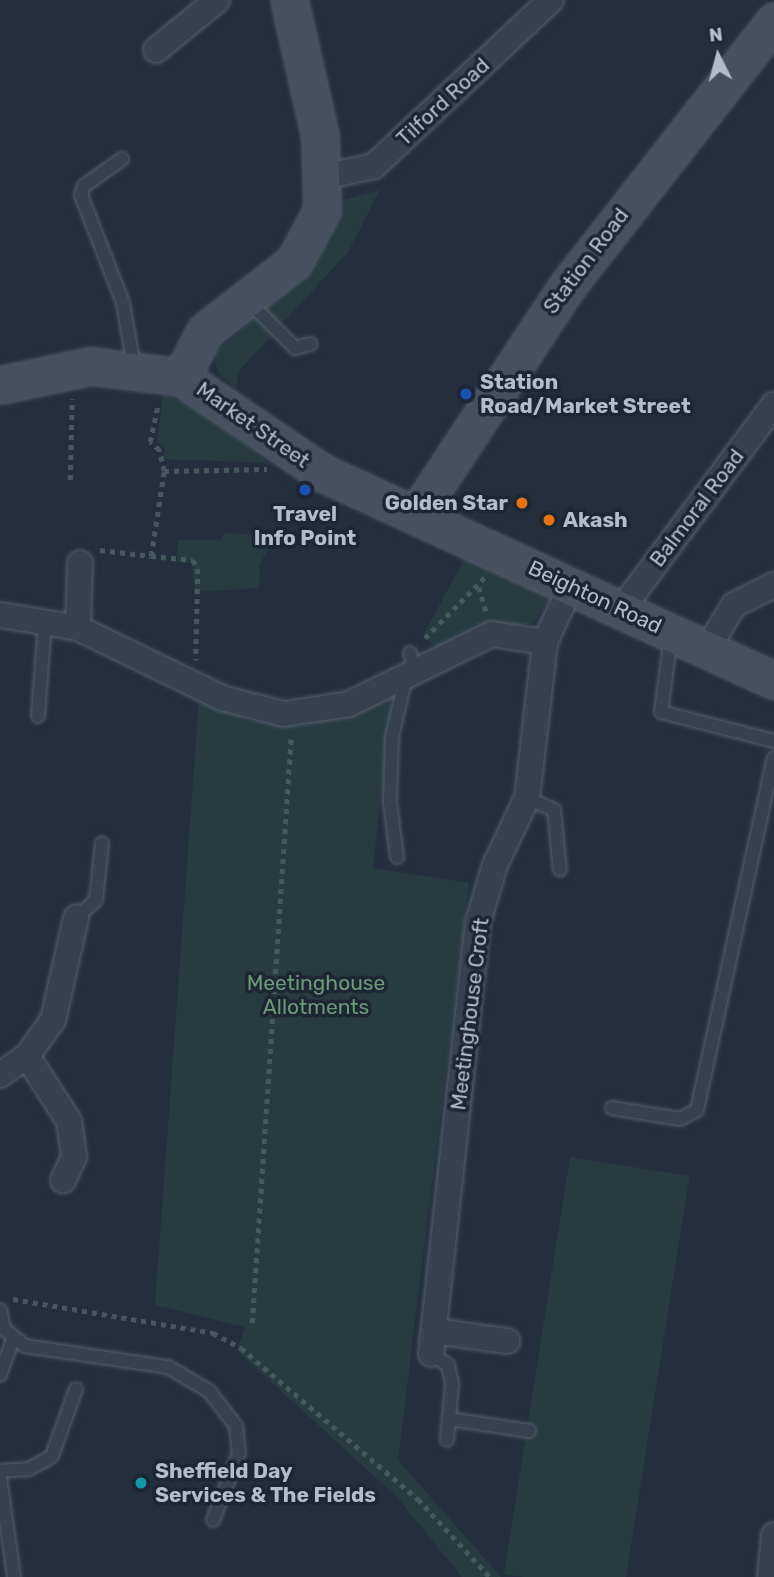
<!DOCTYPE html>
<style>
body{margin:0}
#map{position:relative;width:774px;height:1577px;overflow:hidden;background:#242f3e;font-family:Rubik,sans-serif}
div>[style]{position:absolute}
.green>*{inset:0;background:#263c3f;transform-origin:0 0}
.path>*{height:4.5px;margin-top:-2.25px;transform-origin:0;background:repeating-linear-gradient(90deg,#44595c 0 5px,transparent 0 10px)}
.roads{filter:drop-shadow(0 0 2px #565f6c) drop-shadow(0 0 2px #565f6c)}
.lane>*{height:12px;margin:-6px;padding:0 6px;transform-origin:6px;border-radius:6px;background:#38414e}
.street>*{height:24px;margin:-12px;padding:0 12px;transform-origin:12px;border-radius:12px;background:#38414e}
.secondary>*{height:35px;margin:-17.5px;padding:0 17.5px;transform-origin:17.5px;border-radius:17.5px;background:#465061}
.dots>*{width:19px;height:19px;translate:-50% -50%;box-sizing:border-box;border:4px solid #1d2633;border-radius:50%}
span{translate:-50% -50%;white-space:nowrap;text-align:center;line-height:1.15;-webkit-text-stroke:7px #1d2633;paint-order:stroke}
.street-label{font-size:21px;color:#b4bcc9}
.poi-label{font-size:21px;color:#b4bcc9;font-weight:700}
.left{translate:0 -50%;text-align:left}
.right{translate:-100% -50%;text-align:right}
.park-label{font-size:21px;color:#6b9a76}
.north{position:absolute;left:683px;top:21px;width:70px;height:70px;-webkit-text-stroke:5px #1d2633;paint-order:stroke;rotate:354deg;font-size:19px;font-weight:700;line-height:28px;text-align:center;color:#b4bcc9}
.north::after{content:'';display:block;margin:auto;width:24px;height:32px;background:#b4bcc9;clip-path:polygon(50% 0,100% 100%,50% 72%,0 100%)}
</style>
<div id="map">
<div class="green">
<i style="clip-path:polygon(380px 190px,348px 252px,239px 371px,236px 389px,217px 372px,215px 353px,281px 296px,343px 200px)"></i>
<i style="clip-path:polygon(163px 395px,197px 406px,268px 463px,163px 459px,165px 447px,157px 442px)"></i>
<i style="clip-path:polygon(224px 533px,275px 536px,260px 564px,259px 588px,195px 592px,192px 563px,177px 561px,178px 540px,220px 540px)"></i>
<i style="clip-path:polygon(467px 554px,544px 589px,547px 602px,534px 622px,439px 653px,424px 634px)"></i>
<i style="clip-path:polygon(392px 698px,373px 868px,469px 883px,398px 1460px,501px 1577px,462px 1577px,396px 1496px,237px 1351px,245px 1327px,155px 1305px,199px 699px,249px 721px,303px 726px)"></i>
<i style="left:570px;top:1157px;width:121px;height:422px;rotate:9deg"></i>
</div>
<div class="path">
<i style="left:164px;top:471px;width:103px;rotate:-1.1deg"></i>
<i style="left:70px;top:480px;width:81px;rotate:-88.6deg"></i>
<i style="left:100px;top:550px;width:51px;rotate:6.7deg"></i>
<i style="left:151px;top:556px;width:86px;rotate:-81.3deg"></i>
<i style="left:164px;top:471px;width:22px;rotate:-103deg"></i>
<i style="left:159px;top:450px;width:12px;rotate:-138deg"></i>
<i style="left:150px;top:442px;width:39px;rotate:-78deg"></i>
<i style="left:151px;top:556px;width:42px;rotate:5.4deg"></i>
<i style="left:193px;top:560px;width:10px;rotate:61deg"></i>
<i style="left:198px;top:569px;width:91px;rotate:91.3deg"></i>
<i style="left:479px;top:587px;width:26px;rotate:74deg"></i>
<i style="left:425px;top:638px;width:86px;rotate:-45.5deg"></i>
<i style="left:13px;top:1299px;width:203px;rotate:9.6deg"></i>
<i style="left:213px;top:1333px;width:32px;rotate:28deg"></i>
<i style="left:241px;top:1348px;width:233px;rotate:40.5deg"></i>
<i style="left:418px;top:1499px;width:106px;rotate:47.3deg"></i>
<i style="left:252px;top:1323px;width:587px;rotate:-86.19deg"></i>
</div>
<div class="roads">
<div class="lane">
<i style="left:122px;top:159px;width:47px;rotate:144.6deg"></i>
<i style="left:84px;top:186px;width:9px;rotate:108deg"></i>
<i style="left:81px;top:195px;width:116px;rotate:68.7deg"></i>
<i style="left:123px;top:303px;width:65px;rotate:80.2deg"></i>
<i style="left:249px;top:302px;width:65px;rotate:45deg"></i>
<i style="left:295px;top:348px;width:16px;rotate:-15deg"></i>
<i style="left:671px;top:637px;width:76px;rotate:97.6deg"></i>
<i style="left:661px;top:712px;width:117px;rotate:14.4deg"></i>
<i style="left:410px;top:653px;width:23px;rotate:75deg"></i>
<i style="left:38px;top:716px;width:94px;rotate:-85.7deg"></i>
<i style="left:527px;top:798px;width:30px;rotate:24deg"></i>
<i style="left:554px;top:810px;width:60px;rotate:84.3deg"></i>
<i style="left:397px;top:857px;width:55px;rotate:-97.3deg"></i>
<i style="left:390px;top:802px;width:65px;rotate:-88.2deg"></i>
<i style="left:392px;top:737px;width:57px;rotate:-76.9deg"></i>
<i style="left:76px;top:918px;width:27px;rotate:-42deg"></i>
<i style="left:96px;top:900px;width:57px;rotate:-84deg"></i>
<i style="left:612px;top:1108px;width:69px;rotate:9.2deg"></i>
<i style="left:680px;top:1119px;width:19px;rotate:-28deg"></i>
<i style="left:697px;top:1110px;width:360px;rotate:-77.7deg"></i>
<i style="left:0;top:1310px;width:19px;rotate:78deg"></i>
<i style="left:4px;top:1329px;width:27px;rotate:39deg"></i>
<i style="left:25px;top:1346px;width:145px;rotate:8.4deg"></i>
<i style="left:168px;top:1367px;width:48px;rotate:30.3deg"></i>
<i style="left:209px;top:1391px;width:44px;rotate:52.4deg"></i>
<i style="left:236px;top:1426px;width:27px;rotate:84deg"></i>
<i style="left:239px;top:1453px;width:72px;rotate:111.2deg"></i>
<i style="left:431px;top:1354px;width:20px;rotate:33deg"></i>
<i style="left:448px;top:1365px;width:19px;rotate:78deg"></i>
<i style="left:452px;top:1384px;width:56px;rotate:95.1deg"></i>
<i style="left:0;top:1375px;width:37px;rotate:-70deg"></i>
<i style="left:450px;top:1419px;width:80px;rotate:8.6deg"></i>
<i style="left:0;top:1471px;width:29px;rotate:-4deg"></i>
<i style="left:29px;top:1469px;width:26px;rotate:-29deg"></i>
<i style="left:52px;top:1456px;width:71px;rotate:-70.3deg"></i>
<i style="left:0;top:1477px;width:101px;rotate:82deg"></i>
</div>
<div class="street">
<i style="left:156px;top:50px;width:79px;rotate:-39.3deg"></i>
<i style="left:323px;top:177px;width:52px;rotate:-12.2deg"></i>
<i style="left:374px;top:166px;width:243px;rotate:-43.2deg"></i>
<i style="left:621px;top:610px;width:256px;rotate:-53.3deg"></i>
<i style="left:0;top:615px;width:79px;rotate:9.5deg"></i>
<i style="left:78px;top:628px;width:160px;rotate:25.9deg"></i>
<i style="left:222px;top:698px;width:64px;rotate:14.5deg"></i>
<i style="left:284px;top:714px;width:66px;rotate:-8.7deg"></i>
<i style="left:349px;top:704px;width:159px;rotate:-26.1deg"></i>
<i style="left:492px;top:634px;width:54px;rotate:8.6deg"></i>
<i style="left:78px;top:628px;width:65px;rotate:-88.2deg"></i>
<i style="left:707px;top:649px;width:52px;rotate:-58.5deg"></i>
<i style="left:734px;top:605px;width:45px;rotate:-26.6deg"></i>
<i style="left:27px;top:1056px;width:77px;rotate:57.1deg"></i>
<i style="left:69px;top:1121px;width:36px;rotate:82deg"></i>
<i style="left:74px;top:1157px;width:26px;rotate:115deg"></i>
<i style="left:0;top:1075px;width:33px;rotate:-35deg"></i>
<i style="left:27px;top:1056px;width:44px;rotate:-54.2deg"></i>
<i style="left:53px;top:1020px;width:105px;rotate:-77.3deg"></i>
<i style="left:434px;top:1331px;width:74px;rotate:7.8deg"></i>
<i style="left:431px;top:1354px;width:435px;rotate:-83.8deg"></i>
<i style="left:478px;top:922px;width:59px;rotate:-73.4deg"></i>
<i style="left:495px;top:865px;width:74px;rotate:-64.5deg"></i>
<i style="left:527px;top:798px;width:157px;rotate:-83.4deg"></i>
<i style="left:545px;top:642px;width:62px;rotate:-65.1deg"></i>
<i style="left:770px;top:1577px;width:42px;rotate:-84.6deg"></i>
</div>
<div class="secondary">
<i style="left:181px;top:377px;width:52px;rotate:-62.4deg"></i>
<i style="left:205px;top:331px;width:113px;rotate:-37.8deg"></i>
<i style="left:294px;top:262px;width:59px;rotate:-61.7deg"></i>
<i style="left:322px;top:210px;width:74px;rotate:-91.5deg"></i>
<i style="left:320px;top:136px;width:139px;rotate:-102.8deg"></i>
<i style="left:0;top:385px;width:93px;rotate:-11.8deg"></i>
<i style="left:91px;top:366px;width:91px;rotate:7deg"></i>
<i style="left:181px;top:377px;width:171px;rotate:34.1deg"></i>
<i style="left:323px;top:473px;width:496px;rotate:24.7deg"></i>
<i style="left:417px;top:513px;width:273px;rotate:-56.5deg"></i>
<i style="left:568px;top:285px;width:335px;rotate:-52deg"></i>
</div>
</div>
<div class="dots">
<i style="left:466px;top:394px;background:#1a4fb4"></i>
<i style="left:305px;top:490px;background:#1a4fb4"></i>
<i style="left:522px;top:503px;background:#e8710a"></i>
<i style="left:549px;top:520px;background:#e8710a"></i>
<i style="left:141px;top:1483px;background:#0f9aa8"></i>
</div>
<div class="street-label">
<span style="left:443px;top:102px;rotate:-43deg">Tilford Road</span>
<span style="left:586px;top:261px;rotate:-53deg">Station Road</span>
<span style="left:253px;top:425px;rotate:35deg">Market Street</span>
<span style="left:697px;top:508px;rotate:-53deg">Balmoral Road</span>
<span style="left:595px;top:597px;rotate:25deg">Beighton Road</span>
<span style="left:470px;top:1014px;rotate:-83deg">Meetinghouse Croft</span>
</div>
<div class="poi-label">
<span class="left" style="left:480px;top:394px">Station<br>Road/Market Street</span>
<span class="right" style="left:508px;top:503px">Golden Star</span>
<span style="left:305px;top:526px">Travel<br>Info Point</span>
<span class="left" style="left:563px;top:520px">Akash</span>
<span class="left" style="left:155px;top:1483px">Sheffield Day<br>Services &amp; The Fields</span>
</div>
<div class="park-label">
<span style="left:316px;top:995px">Meetinghouse<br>Allotments</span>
</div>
<div class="north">N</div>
</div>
